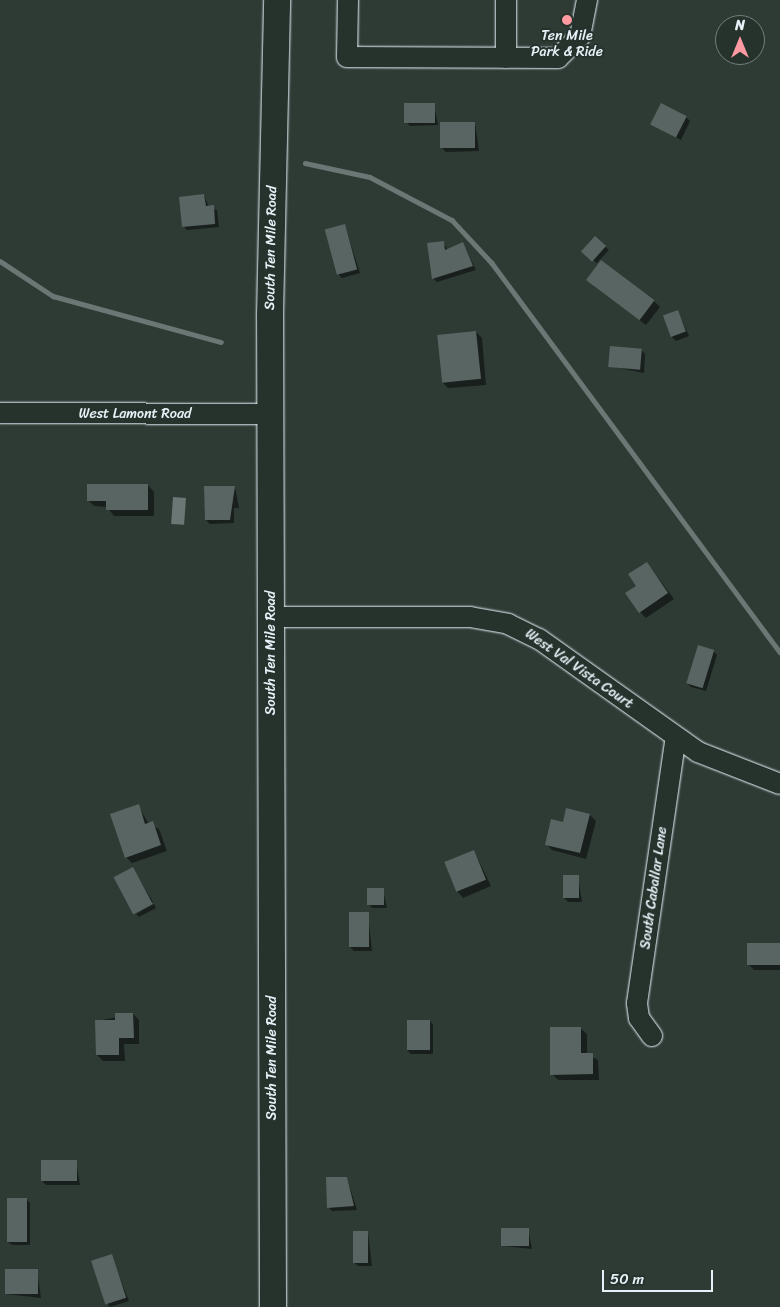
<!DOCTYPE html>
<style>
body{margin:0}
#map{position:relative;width:780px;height:1307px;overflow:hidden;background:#2e3b35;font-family:Sriracha,sans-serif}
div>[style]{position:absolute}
.water>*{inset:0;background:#6b7775;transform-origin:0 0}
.shadow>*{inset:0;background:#0007;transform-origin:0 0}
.stream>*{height:4.5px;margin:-2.25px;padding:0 2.25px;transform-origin:2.25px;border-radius:2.25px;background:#6b7775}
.building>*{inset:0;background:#596563;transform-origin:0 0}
.roads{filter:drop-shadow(0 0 1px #e8f1f8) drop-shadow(0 0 1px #e8f1f8)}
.minor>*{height:20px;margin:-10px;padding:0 10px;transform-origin:10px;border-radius:10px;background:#26332d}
.major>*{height:26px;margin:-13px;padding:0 13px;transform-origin:13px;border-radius:13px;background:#26332d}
.dots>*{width:14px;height:14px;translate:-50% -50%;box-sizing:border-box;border:2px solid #26332d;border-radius:50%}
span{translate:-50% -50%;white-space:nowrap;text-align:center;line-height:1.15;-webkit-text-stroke:4px #26332d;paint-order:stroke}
.poi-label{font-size:14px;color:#e8f1f8}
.street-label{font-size:14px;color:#e8f1f8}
.north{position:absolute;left:715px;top:15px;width:50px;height:50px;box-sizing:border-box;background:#26332d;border:1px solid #747f7e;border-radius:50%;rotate:0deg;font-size:14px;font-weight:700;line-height:20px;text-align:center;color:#e8f1f8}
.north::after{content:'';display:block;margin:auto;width:18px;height:22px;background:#ff9aa2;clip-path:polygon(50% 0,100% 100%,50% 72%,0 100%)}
.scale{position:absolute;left:602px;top:1270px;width:111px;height:22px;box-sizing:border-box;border:2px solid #e8f1f8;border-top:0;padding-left:6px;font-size:15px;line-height:18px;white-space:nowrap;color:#e8f1f8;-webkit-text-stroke:4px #26332d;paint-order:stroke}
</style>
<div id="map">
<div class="water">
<i style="left:173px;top:497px;width:13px;height:27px;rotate:4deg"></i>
</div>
<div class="shadow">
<i style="clip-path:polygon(434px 104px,438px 125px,410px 126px,406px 122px)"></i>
<i style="clip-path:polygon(686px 117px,690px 121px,681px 140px,652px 124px)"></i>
<i style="clip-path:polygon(475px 123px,479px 151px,446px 152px,442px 148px)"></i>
<i style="clip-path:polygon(204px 195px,209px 207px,217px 210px,219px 227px,187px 230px,183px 226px)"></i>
<i style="clip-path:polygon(345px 226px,360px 273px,342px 278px,338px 274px)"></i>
<i style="left:595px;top:237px;width:19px;height:18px;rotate:43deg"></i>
<i style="clip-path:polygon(443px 242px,448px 250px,463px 244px,476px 270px,437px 282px,433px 278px)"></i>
<i style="clip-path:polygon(594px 286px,654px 301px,660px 307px,646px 325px)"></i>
<i style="clip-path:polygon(678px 312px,689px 336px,676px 341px,672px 337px)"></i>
<i style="clip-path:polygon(476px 332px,482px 338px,486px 385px,448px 388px,442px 382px)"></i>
<i style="clip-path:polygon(641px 350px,645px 354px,644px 373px,609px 366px)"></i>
<i style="clip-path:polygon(148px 485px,154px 492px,154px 516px,114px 516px,107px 507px,94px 506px,88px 500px)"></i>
<i style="clip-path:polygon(235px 487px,239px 508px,234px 508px,234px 523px,210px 524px,206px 520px)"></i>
<i style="clip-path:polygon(647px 563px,674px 599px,646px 618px,640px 612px,638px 586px)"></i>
<i style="clip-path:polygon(713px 651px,717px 655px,706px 691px,691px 687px,687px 683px)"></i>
<i style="clip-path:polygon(138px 806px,149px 824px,159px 829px,167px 851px,132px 863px,126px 857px)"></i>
<i style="clip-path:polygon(590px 815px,596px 821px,586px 859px,552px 850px,546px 844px,564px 823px)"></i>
<i style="clip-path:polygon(474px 851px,491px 886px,463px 898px,457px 891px)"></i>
<i style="clip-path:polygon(133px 869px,153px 902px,134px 912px)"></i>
<i style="clip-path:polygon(578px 876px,582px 902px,568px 902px,564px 898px)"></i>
<i style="clip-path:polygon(383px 890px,387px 908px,372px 908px,369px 904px)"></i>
<i style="clip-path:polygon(154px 904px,156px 908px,139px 917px,136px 914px)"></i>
<i style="clip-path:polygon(368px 914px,372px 951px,354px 951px,350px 947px)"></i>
<i style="clip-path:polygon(780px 944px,780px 970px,754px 970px,748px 964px)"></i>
<i style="clip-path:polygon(133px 1014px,139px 1020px,139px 1044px,124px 1044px,125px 1061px,103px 1061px,97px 1055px,97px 1021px)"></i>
<i style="clip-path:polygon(430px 1021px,433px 1025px,433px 1054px,411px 1054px,407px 1050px)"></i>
<i style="clip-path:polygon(580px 1028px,587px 1034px,587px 1054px,598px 1060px,599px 1080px,558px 1080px,552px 1074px)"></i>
<i style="clip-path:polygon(76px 1161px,80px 1185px,46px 1185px,42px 1181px)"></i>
<i style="clip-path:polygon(347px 1178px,357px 1210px,332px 1211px,328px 1207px)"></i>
<i style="clip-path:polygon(26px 1199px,30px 1203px,30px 1245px,12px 1245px,8px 1242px)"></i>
<i style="clip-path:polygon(528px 1229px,532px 1249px,503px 1246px)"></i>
<i style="clip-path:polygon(368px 1233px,372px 1266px,358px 1266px,354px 1262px)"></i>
<i style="clip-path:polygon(111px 1256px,129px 1301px,110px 1307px,107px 1303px)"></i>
<i style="clip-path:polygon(37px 1270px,41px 1298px,6px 1294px)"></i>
</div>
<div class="stream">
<i style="left:305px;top:163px;width:66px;rotate:12.2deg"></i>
<i style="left:370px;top:177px;width:93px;rotate:27.7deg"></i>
<i style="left:452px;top:220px;width:59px;rotate:47.1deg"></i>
<i style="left:492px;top:263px;width:484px;rotate:53.5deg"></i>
<i style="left:0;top:261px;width:64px;rotate:33.4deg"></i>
<i style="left:53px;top:296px;width:174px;rotate:15.3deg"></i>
</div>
<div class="building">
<i style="left:404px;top:103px;width:31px;height:20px"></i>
<i style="left:661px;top:103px;width:29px;height:24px;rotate:27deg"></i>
<i style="left:440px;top:122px;width:35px;height:26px"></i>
<i style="clip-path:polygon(204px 194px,206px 206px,214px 205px,215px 224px,182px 227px,179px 197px)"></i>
<i style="left:345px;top:224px;width:47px;height:21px;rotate:75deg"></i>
<i style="left:595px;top:236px;width:15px;height:21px;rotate:42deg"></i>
<i style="clip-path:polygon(444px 241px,445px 250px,463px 242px,473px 266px,432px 279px,427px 243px)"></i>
<i style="left:601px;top:260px;width:67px;height:25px;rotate:37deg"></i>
<i style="left:678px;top:310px;width:23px;height:16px;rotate:70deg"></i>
<i style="left:476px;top:331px;width:48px;height:39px;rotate:84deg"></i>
<i style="left:610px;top:346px;width:32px;height:21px;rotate:5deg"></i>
<i style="clip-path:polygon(87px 484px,148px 484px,148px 510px,106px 510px,106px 501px,87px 501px)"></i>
<i style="clip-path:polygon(204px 486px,235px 486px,230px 520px,205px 520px)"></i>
<i style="clip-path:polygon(647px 562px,668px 593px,639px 613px,625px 593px,636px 586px,628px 574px)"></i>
<i style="left:698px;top:645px;width:17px;height:40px;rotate:17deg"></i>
<i style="clip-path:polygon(139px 804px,145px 824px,153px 821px,161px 845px,125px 858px,110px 814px)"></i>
<i style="clip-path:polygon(566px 808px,590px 814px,580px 853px,545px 845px,551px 819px,563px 822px)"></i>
<i style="left:474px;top:850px;width:32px;height:32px;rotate:68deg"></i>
<i style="left:133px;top:867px;width:42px;height:22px;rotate:62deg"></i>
<i style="left:563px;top:875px;width:16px;height:23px"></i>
<i style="left:367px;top:888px;width:17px;height:17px"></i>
<i style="left:349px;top:912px;width:20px;height:35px"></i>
<i style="left:747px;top:943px;width:33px;height:22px"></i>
<i style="clip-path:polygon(115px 1013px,133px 1013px,134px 1038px,119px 1038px,119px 1055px,96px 1055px,95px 1020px,115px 1020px)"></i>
<i style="left:407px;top:1020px;width:23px;height:30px"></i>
<i style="clip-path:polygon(550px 1027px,581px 1027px,581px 1053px,593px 1053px,593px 1074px,550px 1075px)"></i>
<i style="left:41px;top:1160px;width:36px;height:21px"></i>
<i style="clip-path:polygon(326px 1177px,347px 1177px,354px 1206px,327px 1208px)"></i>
<i style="left:7px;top:1198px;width:20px;height:44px"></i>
<i style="left:501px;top:1228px;width:28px;height:18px"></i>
<i style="left:353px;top:1231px;width:15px;height:32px"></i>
<i style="left:112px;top:1254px;width:46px;height:22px;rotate:72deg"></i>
<i style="left:5px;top:1269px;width:33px;height:25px"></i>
</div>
<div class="roads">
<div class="minor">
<i style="left:348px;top:0;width:57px;rotate:91deg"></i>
<i style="left:347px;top:57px;width:211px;rotate:0.3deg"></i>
<i style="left:558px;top:58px;width:31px;rotate:-45deg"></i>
<i style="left:580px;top:36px;width:37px;rotate:-79deg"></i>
<i style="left:506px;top:58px;width:58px;rotate:-90deg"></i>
<i style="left:0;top:413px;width:270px;rotate:0.2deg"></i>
<i style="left:271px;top:617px;width:199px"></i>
<i style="left:470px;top:617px;width:39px;rotate:10deg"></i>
<i style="left:508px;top:624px;width:34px;rotate:26deg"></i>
<i style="left:539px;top:639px;width:195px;rotate:35.4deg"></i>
<i style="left:698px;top:752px;width:88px;rotate:21.3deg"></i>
<i style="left:652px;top:1036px;width:22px;rotate:-126deg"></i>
<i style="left:639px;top:1018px;width:15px;rotate:-98deg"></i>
<i style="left:637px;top:1003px;width:269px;rotate:-81.7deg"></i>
</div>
<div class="major">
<i style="left:273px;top:1307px;width:992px;rotate:-90.17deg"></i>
<i style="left:270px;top:315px;width:315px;rotate:-88.7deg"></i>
</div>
</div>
<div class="dots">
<i style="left:567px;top:20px;background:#ff9aa2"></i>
</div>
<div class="poi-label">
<span style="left:567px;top:44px">Ten Mile<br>Park &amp; Ride</span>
</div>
<div class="street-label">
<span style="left:271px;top:248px;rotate:-89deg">South Ten Mile Road</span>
<span style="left:135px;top:414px">West Lamont Road</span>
<span style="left:271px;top:653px;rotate:-90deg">South Ten Mile Road</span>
<span style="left:579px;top:669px;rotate:35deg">West Val Vista Court</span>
<span style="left:654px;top:888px;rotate:-82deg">South Caballar Lane</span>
<span style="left:272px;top:1058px;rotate:-90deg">South Ten Mile Road</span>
</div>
<div class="north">N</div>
<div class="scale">50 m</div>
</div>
